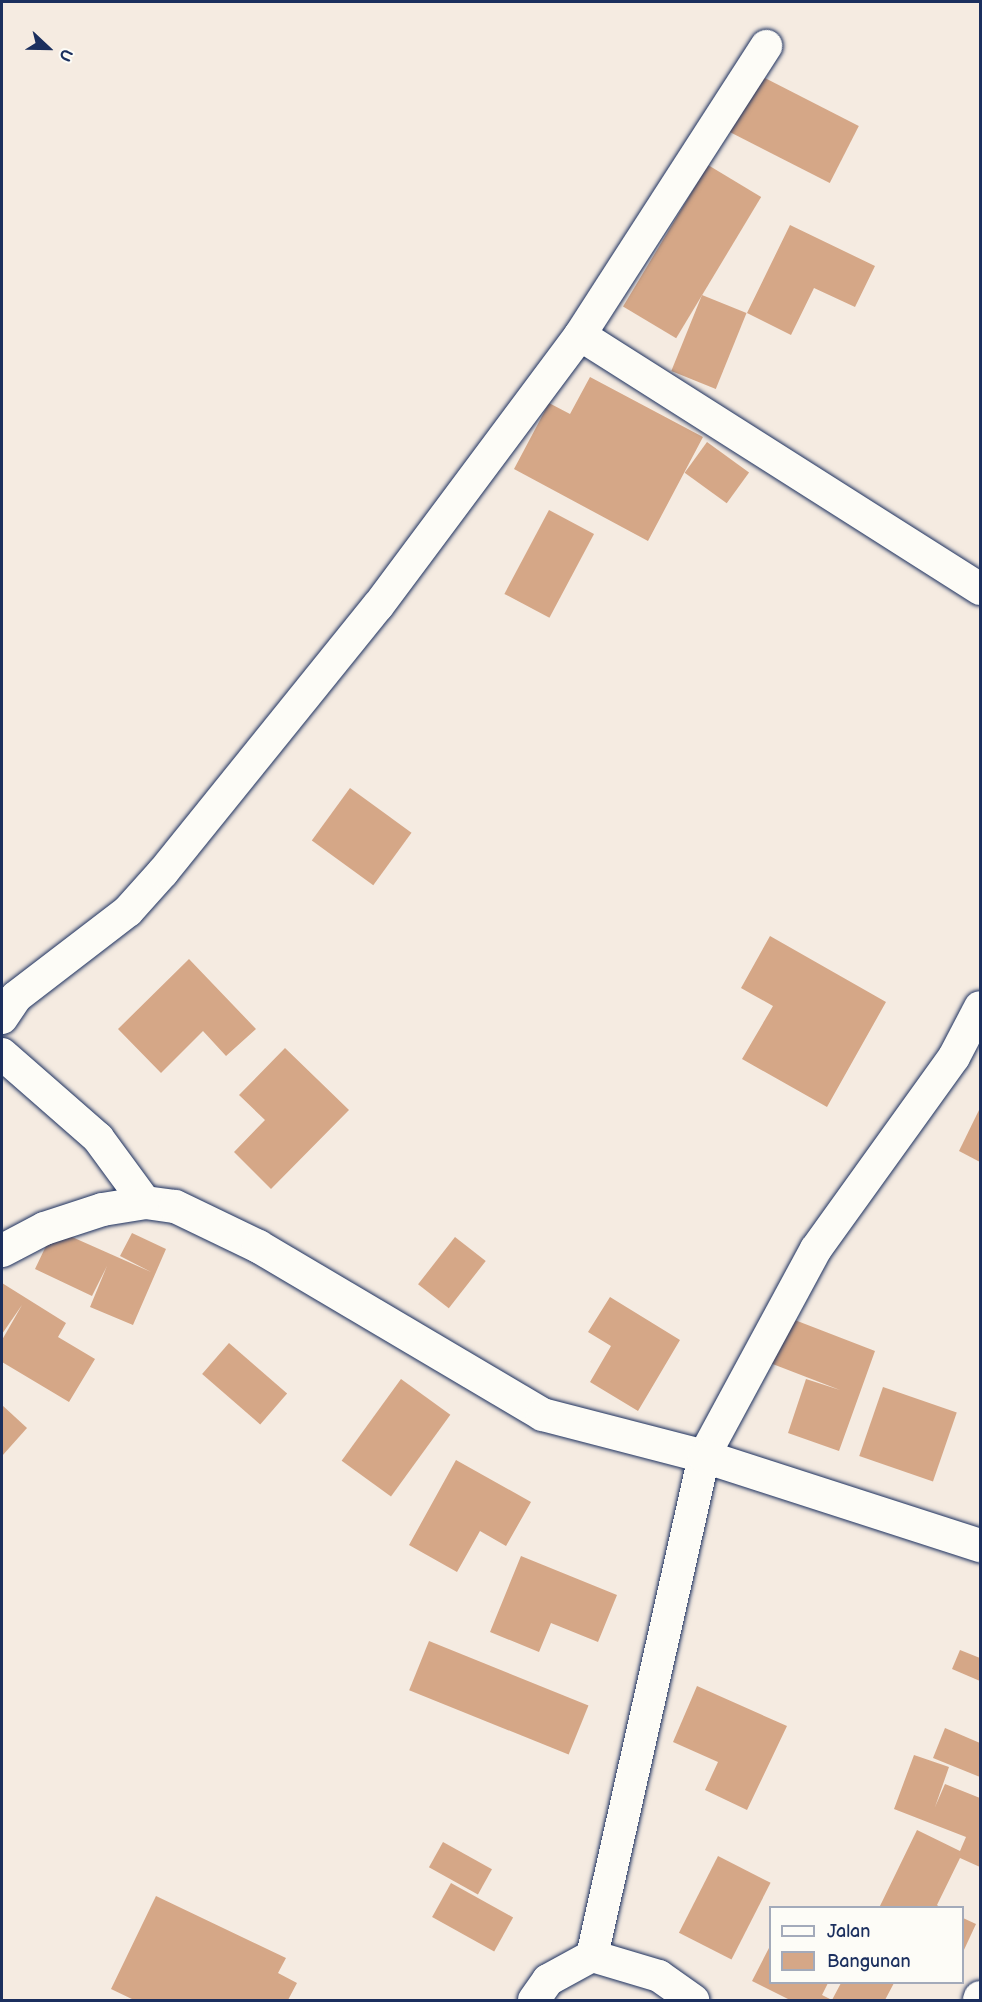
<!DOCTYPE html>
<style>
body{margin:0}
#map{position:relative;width:982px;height:2002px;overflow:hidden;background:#f5ebe1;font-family:"Balsamiq Sans",sans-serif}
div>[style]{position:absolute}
.building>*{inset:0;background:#d5a787;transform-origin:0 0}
.roads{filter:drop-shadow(0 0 2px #1b2f5e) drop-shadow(0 0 2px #1b2f5e)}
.minor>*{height:32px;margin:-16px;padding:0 16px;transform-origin:16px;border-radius:16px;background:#fdfcf7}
.tertiary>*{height:33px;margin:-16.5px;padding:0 16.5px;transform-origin:16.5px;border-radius:16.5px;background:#fdfcf7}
span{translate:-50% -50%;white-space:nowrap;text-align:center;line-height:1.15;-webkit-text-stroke:4.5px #fdfcf7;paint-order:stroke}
.frame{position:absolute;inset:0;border:3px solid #1b2f5e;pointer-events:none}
.legend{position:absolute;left:769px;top:1906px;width:195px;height:78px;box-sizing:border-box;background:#fdfcf7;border:2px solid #a3aaba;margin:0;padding:8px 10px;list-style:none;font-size:18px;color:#1b2f5e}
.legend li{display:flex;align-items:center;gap:12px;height:30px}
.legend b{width:30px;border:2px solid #a3aaba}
.north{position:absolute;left:18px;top:18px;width:60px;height:60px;-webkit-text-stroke:4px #fdfcf7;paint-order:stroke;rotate:112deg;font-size:16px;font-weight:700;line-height:24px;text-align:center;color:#1b2f5e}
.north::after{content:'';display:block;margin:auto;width:21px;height:27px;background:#1b2f5e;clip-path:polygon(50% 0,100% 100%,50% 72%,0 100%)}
</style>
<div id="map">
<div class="building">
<i style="left:751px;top:71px;width:121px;height:64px;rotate:27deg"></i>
<i style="left:708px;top:165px;width:62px;height:165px;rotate:31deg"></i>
<i style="clip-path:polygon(790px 225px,875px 266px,855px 307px,814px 288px,791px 335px,747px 313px)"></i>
<i style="left:702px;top:295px;width:48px;height:82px;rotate:22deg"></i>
<i style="clip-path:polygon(590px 377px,703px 437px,648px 541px,514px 469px,549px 403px,570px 414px)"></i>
<i style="left:707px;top:442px;width:52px;height:38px;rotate:36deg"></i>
<i style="left:549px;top:510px;width:51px;height:95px;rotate:28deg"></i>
<i style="left:350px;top:788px;width:76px;height:65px;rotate:36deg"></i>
<i style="clip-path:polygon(770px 936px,886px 1002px,827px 1107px,742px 1059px,773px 1006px,741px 988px)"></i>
<i style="clip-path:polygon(189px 959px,256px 1029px,226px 1056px,203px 1031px,161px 1073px,118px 1029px)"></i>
<i style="clip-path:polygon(285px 1048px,349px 1110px,271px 1189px,234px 1152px,265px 1120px,239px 1095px)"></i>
<i style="clip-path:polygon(980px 1108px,980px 1162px,959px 1151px)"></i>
<i style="clip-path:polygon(54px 1229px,151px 1272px,120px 1256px,132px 1233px,166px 1249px,133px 1325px,90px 1307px,107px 1266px,92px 1296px,35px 1269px)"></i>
<i style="left:455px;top:1237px;width:39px;height:60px;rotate:38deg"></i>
<i style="clip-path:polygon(2px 1283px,66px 1323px,58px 1337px,95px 1359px,69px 1402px,2px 1362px,2px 1340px,22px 1305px,2px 1334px)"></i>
<i style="clip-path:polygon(610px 1297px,680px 1340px,638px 1411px,590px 1382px,611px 1346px,588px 1332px)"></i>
<i style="clip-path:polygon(787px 1317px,875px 1351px,839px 1451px,788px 1433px,806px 1379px,840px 1390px,770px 1363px)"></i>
<i style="left:229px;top:1343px;width:77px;height:41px;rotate:41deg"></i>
<i style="left:401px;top:1379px;width:61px;height:101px;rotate:36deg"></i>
<i style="left:883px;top:1387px;width:78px;height:73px;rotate:19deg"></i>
<i style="clip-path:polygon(2px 1405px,27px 1428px,2px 1456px)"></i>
<i style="clip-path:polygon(456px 1460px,531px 1502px,506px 1546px,480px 1531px,457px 1572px,409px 1545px)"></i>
<i style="clip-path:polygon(521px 1556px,617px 1595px,598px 1642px,551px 1623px,539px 1652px,490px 1632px)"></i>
<i style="left:429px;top:1641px;width:172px;height:53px;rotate:22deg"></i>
<i style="clip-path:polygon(960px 1650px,980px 1658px,980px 1681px,952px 1669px)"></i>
<i style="clip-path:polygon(697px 1686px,787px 1726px,747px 1810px,705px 1790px,718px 1762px,673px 1742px)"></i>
<i style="clip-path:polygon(945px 1728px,980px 1743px,980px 1777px,933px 1758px)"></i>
<i style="clip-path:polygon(914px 1755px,949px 1767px,935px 1807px,945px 1784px,980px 1798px,980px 1867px,960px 1858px,937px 1905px,941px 1908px,879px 1908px,917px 1830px,960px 1851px,966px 1837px,894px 1809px)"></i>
<i style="left:443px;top:1842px;width:56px;height:29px;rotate:29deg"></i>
<i style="left:718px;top:1856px;width:59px;height:86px;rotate:27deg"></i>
<i style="left:451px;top:1883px;width:71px;height:39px;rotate:29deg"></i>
<i style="clip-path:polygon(156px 1896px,286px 1958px,278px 1973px,297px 1983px,288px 2000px,134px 2000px,111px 1989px)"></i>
<i style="clip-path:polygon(963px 1918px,976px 1924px,963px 1952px)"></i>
<i style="clip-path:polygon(770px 1946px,771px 1983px,828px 1983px,822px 1995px,832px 2000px,841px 1983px,894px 1983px,885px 2000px,790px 2000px,752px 1981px)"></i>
</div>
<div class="roads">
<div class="minor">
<i style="left:580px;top:335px;width:344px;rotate:-57.2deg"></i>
<i style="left:2px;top:1018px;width:25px;rotate:-56deg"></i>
<i style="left:16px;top:997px;width:141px;rotate:-37.5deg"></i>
<i style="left:128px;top:911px;width:52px;rotate:-48.1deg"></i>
<i style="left:163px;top:872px;width:342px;rotate:-51.1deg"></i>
<i style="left:378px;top:606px;width:338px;rotate:-53.3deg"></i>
<i style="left:580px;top:335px;width:474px;rotate:32.4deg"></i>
<i style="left:2px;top:1054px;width:128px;rotate:41.2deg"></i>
<i style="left:98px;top:1138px;width:79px;rotate:53.7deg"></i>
<i style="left:592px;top:1956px;width:512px;rotate:-77.37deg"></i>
<i style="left:704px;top:1456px;width:235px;rotate:-61.6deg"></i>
<i style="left:816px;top:1249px;width:236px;rotate:-54.3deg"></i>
<i style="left:954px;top:1057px;width:56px;rotate:-62.5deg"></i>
<i style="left:534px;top:2000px;width:24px;rotate:-55deg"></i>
<i style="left:548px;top:1980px;width:50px;rotate:-28.6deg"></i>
<i style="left:592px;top:1956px;width:70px;rotate:16.6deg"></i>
<i style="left:659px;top:1976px;width:42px;rotate:35.2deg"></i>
<i style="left:979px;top:2000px;width:3px;rotate:-72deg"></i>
</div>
<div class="tertiary">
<i style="left:2px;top:1250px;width:47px;rotate:-27.6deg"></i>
<i style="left:44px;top:1228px;width:61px;rotate:-18.1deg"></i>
<i style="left:102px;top:1209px;width:44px;rotate:-9.2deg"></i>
<i style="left:145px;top:1202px;width:30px;rotate:8deg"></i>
<i style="left:175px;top:1206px;width:92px;rotate:25.7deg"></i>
<i style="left:258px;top:1246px;width:330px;rotate:30.6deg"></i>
<i style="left:542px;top:1414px;width:167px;rotate:14.5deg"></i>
<i style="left:704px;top:1456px;width:290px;rotate:17.9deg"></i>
</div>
</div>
<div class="frame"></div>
<ul class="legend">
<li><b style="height:8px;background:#fdfcf7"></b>Jalan</li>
<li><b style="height:16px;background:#d5a787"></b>Bangunan</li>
</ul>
<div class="north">U</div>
</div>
